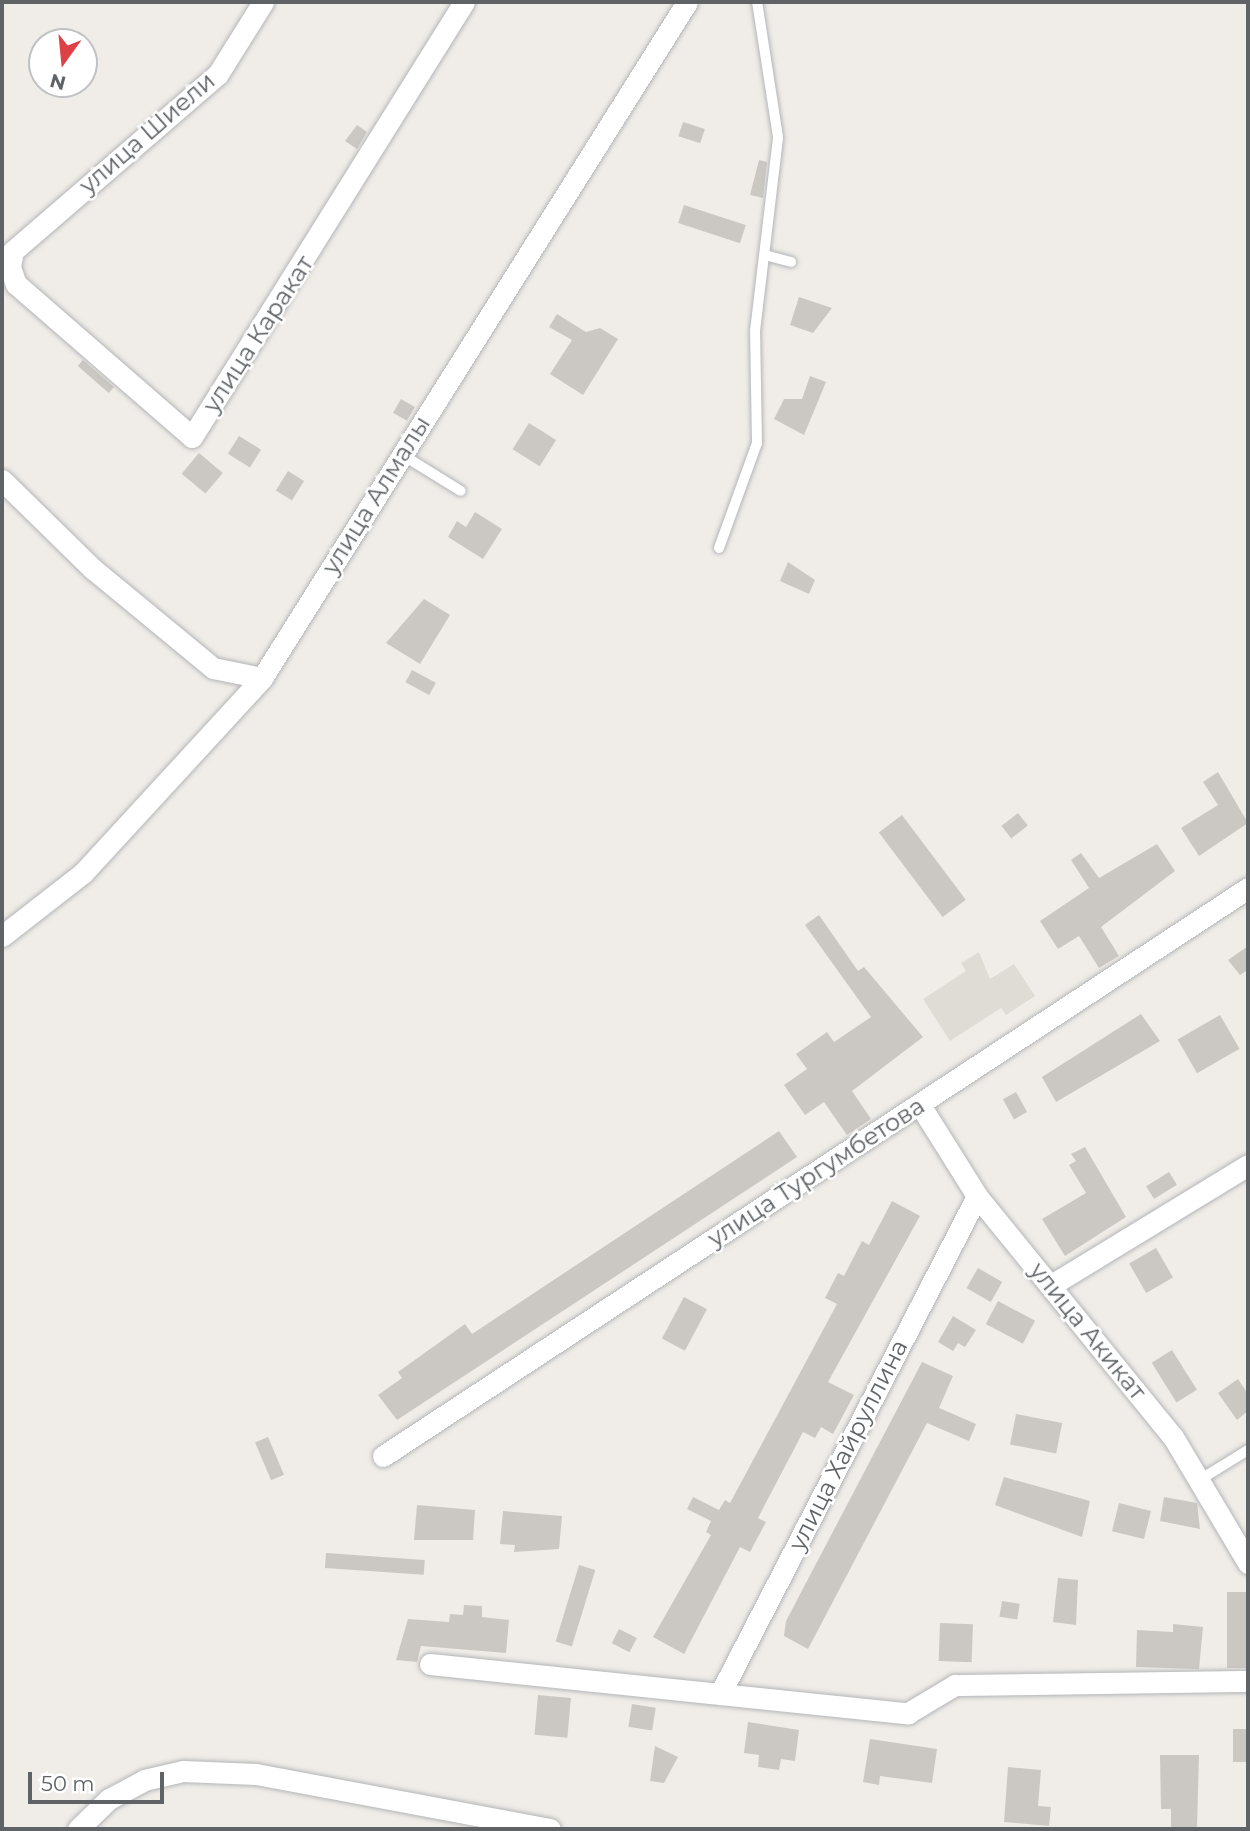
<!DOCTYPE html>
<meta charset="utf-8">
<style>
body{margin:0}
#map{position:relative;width:1250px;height:1831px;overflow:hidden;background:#f0ede8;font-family:Montserrat,sans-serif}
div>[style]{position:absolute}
.education>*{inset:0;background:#dfdcd6}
.building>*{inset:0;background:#cbc8c4;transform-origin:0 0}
.roads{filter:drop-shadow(0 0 2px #b3b5b8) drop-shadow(0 0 2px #b3b5b8)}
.lane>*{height:10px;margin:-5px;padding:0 5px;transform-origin:5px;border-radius:5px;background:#fff}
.street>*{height:21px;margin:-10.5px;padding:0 10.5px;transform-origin:10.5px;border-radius:10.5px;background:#fff}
span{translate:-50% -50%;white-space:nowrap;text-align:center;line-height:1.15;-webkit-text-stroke:5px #fff;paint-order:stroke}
.street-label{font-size:24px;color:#5f6366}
.frame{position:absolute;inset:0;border:4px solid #5f6366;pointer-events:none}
.north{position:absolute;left:28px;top:28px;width:70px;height:70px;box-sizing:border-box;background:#fff;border:2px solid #bfc1c2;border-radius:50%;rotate:195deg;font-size:19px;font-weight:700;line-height:28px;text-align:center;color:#5f6366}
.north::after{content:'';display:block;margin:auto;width:24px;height:32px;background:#dd4045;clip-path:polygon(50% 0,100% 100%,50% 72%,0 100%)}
.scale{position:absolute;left:28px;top:1772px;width:136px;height:32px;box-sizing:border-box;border:4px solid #5f6366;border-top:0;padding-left:9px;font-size:21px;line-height:24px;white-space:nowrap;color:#5f6366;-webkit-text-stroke:5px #fff;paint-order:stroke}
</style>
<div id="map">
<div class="education">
<i style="clip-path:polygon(979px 952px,990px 979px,1014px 964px,1035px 996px,1006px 1015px,1001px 1008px,950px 1041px,923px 999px,966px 971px,961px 963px)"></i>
</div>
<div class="building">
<i style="left:683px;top:122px;width:23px;height:15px;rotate:18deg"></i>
<i style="clip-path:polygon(357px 125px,367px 132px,357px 149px,345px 141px)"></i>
<i style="clip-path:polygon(759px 160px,767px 162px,763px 198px,750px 195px)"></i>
<i style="left:684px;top:205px;width:65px;height:19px;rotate:18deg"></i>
<i style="clip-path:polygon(799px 297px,832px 308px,813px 333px,790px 325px)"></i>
<i style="clip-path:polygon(557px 314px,586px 332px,600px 328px,618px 339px,583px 395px,550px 374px,572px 340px,549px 327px)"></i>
<i style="left:83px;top:360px;width:41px;height:8px;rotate:41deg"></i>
<i style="clip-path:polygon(810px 376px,826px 382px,804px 435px,774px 419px,784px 399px,802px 399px)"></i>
<i style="left:401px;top:399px;width:16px;height:16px;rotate:30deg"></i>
<i style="left:529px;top:423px;width:32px;height:31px;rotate:32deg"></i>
<i style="left:239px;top:436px;width:26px;height:21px;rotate:32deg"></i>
<i style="left:199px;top:453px;width:31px;height:27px;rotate:40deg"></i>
<i style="left:288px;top:471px;width:19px;height:23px;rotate:32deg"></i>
<i style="clip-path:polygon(475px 512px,502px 529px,483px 559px,448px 537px,457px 521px,466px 527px)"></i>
<i style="clip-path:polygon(788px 562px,815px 580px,809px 594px,780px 581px)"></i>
<i style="clip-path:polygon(424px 599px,450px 615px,420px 664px,386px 643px)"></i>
<i style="left:412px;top:670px;width:27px;height:14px;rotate:28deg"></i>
<i style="clip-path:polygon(1218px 772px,1248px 823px,1199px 856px,1181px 828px,1218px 805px,1203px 782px)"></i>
<i style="left:1018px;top:813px;width:16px;height:21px;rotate:52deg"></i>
<i style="left:902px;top:815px;width:106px;height:29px;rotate:53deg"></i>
<i style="clip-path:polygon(1157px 844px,1175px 871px,1101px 927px,1119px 956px,1099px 968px,1079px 936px,1058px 949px,1040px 921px,1089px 888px,1071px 860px,1081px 853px,1099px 878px)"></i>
<i style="clip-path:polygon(819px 915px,858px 971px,864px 967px,923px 1037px,852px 1091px,871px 1119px,847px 1135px,824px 1102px,805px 1115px,784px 1085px,807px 1069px,796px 1054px,827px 1032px,834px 1042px,871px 1017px,805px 925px)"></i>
<i style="clip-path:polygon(1248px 946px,1248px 970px,1240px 975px,1228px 960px)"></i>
<i style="clip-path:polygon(1141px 1014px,1160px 1041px,1056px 1102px,1042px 1077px)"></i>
<i style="left:1220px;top:1015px;width:39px;height:49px;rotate:60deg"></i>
<i style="left:1016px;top:1092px;width:23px;height:15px;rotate:61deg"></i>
<i style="clip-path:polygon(779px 1131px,797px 1157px,397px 1420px,378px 1395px,402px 1378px,398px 1372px,465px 1324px,472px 1334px)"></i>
<i style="clip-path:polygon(1085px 1147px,1126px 1217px,1065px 1256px,1042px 1219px,1086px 1193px,1069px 1165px,1076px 1161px,1071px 1154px)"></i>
<i style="left:1169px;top:1172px;width:15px;height:27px;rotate:58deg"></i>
<i style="clip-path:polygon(892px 1201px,920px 1216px,828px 1382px,854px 1395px,833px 1434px,821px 1427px,815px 1438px,803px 1432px,758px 1518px,766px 1522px,750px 1552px,740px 1547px,684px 1654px,653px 1637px,711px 1535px,706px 1532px,711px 1521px,687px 1509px,693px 1497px,719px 1510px,725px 1500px,730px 1503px,837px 1304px,825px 1298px,838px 1273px,844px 1276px,862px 1241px,869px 1245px)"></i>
<i style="left:1156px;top:1248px;width:34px;height:31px;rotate:60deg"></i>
<i style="left:978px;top:1268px;width:28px;height:23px;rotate:30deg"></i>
<i style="left:684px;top:1297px;width:26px;height:47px;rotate:28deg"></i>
<i style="left:998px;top:1301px;width:42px;height:26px;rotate:28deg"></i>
<i style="clip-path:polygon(953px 1316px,976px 1330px,965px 1347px,958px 1343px,953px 1351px,938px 1342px)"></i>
<i style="left:1172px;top:1350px;width:47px;height:24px;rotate:58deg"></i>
<i style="clip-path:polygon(922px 1362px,953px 1376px,939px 1408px,976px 1424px,969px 1441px,927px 1423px,808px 1649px,784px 1636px,786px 1621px)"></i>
<i style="clip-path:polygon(1238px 1379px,1248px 1394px,1248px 1411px,1237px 1420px,1218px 1393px)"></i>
<i style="left:1016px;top:1414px;width:47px;height:31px;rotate:11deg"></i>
<i style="left:268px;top:1437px;width:41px;height:14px;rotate:67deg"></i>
<i style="clip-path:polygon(1004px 1477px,1090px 1501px,1082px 1537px,995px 1505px)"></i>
<i style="clip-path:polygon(1164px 1497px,1197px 1503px,1200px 1529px,1160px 1521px)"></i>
<i style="left:1119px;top:1503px;width:33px;height:29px;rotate:14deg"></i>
<i style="clip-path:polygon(417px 1505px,475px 1510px,473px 1540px,414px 1540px)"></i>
<i style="clip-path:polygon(503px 1511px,562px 1516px,559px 1549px,514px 1552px,515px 1545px,500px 1544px)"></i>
<i style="left:326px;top:1553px;width:99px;height:15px;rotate:4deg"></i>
<i style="left:579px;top:1565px;width:17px;height:80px;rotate:17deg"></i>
<i style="clip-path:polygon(1058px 1578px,1078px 1580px,1076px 1625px,1053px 1622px)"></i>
<i style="left:1227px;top:1592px;width:20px;height:76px"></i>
<i style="left:1002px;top:1601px;width:18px;height:16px;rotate:9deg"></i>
<i style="clip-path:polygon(464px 1605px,482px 1606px,482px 1617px,509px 1620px,506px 1653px,421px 1646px,417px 1662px,396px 1660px,408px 1619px,449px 1622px,450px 1614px,463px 1615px)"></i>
<i style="left:940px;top:1623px;width:33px;height:38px;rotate:2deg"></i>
<i style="clip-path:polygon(1173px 1624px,1203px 1627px,1199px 1669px,1136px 1667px,1137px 1630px,1173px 1632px)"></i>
<i style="left:619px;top:1629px;width:20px;height:16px;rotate:27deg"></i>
<i style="left:538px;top:1695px;width:33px;height:40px;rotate:5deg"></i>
<i style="left:632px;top:1704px;width:24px;height:23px;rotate:9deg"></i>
<i style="clip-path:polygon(748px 1722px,799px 1730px,795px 1761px,781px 1759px,779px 1770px,758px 1767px,759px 1755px,744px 1753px)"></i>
<i style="left:1233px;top:1729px;width:15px;height:33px"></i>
<i style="clip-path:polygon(870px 1739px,937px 1749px,932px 1783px,880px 1776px,879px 1785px,863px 1782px)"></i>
<i style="clip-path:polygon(655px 1746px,678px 1757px,664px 1783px,650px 1781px)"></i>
<i style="clip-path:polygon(1160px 1755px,1199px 1755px,1197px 1829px,1171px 1829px,1171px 1809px,1161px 1809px)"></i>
<i style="clip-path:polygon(1008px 1767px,1041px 1770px,1038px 1806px,1051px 1807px,1049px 1826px,1004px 1822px)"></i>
</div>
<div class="roads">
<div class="lane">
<i style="left:765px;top:255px;width:27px;rotate:15deg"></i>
<i style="left:401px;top:454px;width:70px;rotate:31.7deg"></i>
<i style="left:719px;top:548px;width:112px;rotate:-70.1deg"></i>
<i style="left:757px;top:443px;width:112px;rotate:-91deg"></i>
<i style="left:755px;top:331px;width:195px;rotate:-83.2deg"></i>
<i style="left:778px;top:137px;width:137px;rotate:-98.8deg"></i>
<i style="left:1201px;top:1479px;width:55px;rotate:-31.7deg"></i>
</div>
<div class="street">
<i style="left:263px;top:2px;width:85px;rotate:122deg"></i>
<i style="left:218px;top:74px;width:271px;rotate:139.2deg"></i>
<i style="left:13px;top:251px;width:16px;rotate:101deg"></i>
<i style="left:10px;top:267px;width:18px;rotate:71deg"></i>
<i style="left:16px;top:284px;width:233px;rotate:41deg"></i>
<i style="left:192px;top:437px;width:513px;rotate:-57.98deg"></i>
<i style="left:2px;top:480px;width:127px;rotate:44.4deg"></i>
<i style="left:93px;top:569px;width:156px;rotate:39.5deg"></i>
<i style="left:213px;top:668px;width:50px;rotate:11.5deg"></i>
<i style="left:2px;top:936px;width:103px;rotate:-37.9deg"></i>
<i style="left:83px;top:873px;width:265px;rotate:-47.4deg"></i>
<i style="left:262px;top:678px;width:798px;rotate:-57.84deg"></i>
<i style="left:920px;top:1105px;width:107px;rotate:57.9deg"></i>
<i style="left:977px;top:1196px;width:311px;rotate:50.9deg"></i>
<i style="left:1173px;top:1437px;width:147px;rotate:59.2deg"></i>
<i style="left:1053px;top:1284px;width:228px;rotate:-31.4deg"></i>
<i style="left:383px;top:1456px;width:1035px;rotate:-33.29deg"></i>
<i style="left:430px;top:1664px;width:481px;rotate:5.9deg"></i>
<i style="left:908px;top:1713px;width:55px;rotate:-30.8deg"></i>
<i style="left:955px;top:1685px;width:293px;rotate:-0.8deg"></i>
<i style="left:720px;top:1694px;width:560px;rotate:-62.7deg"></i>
<i style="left:78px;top:1829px;width:43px;rotate:-44.1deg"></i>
<i style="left:109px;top:1799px;width:40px;rotate:-28deg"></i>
<i style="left:144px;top:1780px;width:40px;rotate:-13deg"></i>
<i style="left:183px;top:1771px;width:73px;rotate:2.4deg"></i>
<i style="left:256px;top:1774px;width:299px;rotate:10.6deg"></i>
</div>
</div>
<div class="street-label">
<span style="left:147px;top:133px;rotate:-41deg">улица Шиели</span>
<span style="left:258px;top:334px;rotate:-57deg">улица Каракат</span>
<span style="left:376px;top:495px;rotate:-58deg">улица Алмалы</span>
<span style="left:816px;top:1172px;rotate:-33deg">улица Тургумбетова</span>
<span style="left:1088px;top:1331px;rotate:51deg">улица Акикат</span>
<span style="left:848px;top:1445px;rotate:-63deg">улица Хайруллина</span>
</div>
<div class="frame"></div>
<div class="north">N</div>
<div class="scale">50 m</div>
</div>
